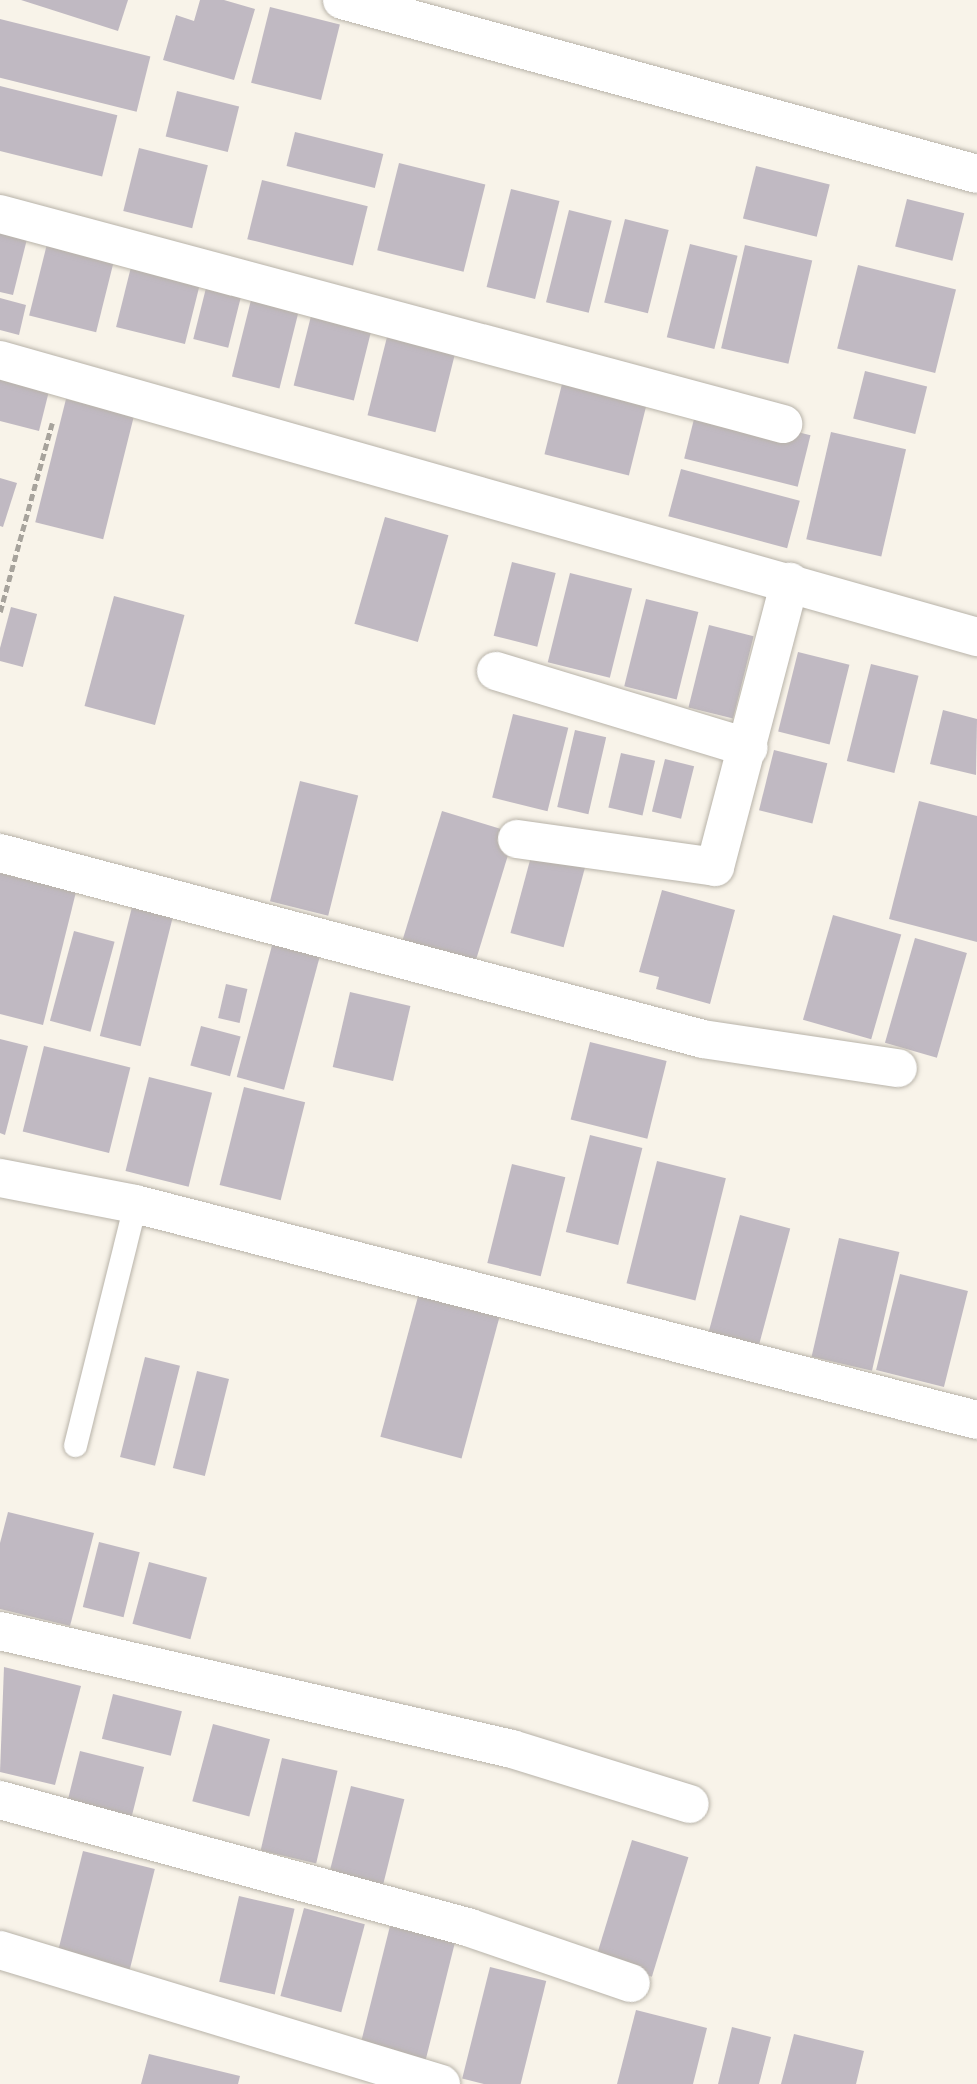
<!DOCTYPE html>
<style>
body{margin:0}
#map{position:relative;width:977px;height:2084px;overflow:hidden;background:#f8f3e9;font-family:"PT Sans Narrow",sans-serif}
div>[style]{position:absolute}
.building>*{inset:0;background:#c0b9c2;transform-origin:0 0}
.path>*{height:4.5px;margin-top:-2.25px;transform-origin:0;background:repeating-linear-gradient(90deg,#a7a39c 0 7px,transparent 0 10.5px)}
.roads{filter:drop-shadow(0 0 2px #b8b3a9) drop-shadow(0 0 2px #b8b3a9)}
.service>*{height:23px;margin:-11.5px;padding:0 11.5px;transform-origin:11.5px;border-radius:11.5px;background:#fff}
.minor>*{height:38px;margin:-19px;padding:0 19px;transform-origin:19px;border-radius:19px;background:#fff}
span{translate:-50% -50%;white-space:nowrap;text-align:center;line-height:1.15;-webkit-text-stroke:5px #fff;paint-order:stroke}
</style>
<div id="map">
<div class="building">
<i style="clip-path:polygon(21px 0,128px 0,118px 31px)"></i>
<i style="clip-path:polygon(200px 0,224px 0,255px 9px,234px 80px,163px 60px,176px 15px,194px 21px)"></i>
<i style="left:270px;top:7px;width:72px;height:78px;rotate:14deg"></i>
<i style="left:0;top:19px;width:155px;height:57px;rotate:14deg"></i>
<i style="left:0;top:86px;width:121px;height:63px;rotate:14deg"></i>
<i style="left:177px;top:91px;width:64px;height:47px;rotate:14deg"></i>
<i style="left:295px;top:132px;width:91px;height:35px;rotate:14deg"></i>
<i style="left:139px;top:148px;width:71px;height:65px;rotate:14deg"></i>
<i style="left:399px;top:163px;width:89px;height:90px;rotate:14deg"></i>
<i style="left:756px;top:166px;width:76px;height:54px;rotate:14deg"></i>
<i style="left:262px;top:180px;width:109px;height:61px;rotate:14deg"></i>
<i style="left:511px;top:189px;width:50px;height:101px;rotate:14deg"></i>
<i style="left:907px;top:199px;width:59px;height:49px;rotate:14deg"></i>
<i style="left:569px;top:210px;width:44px;height:95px;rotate:14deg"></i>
<i style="left:625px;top:219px;width:45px;height:86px;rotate:14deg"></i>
<i style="clip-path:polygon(0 228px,28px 235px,13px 295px,0 292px)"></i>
<i style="left:49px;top:236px;width:69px;height:82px;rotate:14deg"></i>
<i style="left:690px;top:244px;width:49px;height:96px;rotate:14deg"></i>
<i style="left:745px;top:245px;width:69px;height:106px;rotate:13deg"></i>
<i style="left:133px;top:259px;width:71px;height:70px;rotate:14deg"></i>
<i style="left:858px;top:265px;width:101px;height:86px;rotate:14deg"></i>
<i style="left:209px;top:276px;width:36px;height:65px;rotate:14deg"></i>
<i style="left:252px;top:296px;width:49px;height:83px;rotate:14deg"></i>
<i style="clip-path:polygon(0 298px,26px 305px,19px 335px,0 330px)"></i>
<i style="left:313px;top:308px;width:62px;height:80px;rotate:14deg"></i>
<i style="left:390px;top:325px;width:70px;height:93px;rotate:14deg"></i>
<i style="left:566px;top:368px;width:87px;height:89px;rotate:14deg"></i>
<i style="left:865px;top:371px;width:64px;height:49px;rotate:14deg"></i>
<i style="clip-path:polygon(0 375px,50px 387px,39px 431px,0 421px)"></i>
<i style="left:66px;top:399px;width:70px;height:127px;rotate:14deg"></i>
<i style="left:697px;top:407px;width:117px;height:53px;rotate:14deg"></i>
<i style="left:831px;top:432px;width:77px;height:110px;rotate:13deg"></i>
<i style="left:681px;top:469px;width:123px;height:49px;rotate:15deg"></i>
<i style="clip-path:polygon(0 478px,17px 483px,3px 527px,0 526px)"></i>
<i style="left:385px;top:517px;width:66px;height:111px;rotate:16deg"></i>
<i style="left:512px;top:562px;width:45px;height:76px;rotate:14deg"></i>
<i style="left:570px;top:573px;width:64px;height:92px;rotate:14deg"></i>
<i style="left:114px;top:596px;width:73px;height:114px;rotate:15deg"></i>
<i style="left:646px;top:599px;width:54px;height:90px;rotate:14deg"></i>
<i style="left:11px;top:607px;width:27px;height:55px;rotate:15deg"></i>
<i style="left:709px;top:625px;width:46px;height:85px;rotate:14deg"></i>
<i style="left:798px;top:652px;width:53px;height:82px;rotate:14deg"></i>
<i style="left:871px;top:664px;width:49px;height:100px;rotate:14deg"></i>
<i style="clip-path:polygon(943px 710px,977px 719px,976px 775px,930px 764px)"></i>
<i style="left:513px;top:714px;width:57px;height:86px;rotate:14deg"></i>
<i style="left:575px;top:730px;width:32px;height:79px;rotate:13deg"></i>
<i style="left:774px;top:750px;width:55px;height:62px;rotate:14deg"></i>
<i style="left:621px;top:753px;width:35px;height:56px;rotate:13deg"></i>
<i style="left:665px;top:759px;width:30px;height:54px;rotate:14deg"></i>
<i style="left:300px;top:781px;width:60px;height:124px;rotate:14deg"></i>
<i style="clip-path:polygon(919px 801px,977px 816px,977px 942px,889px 919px)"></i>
<i style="left:442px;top:811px;width:76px;height:143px;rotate:17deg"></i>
<i style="left:533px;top:849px;width:55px;height:87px;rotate:15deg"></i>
<i style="clip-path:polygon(0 873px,76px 892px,43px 1025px,0 1014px)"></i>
<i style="clip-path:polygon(662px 890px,735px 910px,710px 1004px,656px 989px,659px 977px,639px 972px)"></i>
<i style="left:132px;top:907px;width:42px;height:133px;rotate:14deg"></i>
<i style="left:833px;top:915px;width:71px;height:109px;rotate:16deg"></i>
<i style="left:74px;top:931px;width:42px;height:93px;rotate:15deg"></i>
<i style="left:274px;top:938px;width:49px;height:144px;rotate:15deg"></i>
<i style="left:915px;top:938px;width:54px;height:109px;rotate:16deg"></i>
<i style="left:226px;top:984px;width:22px;height:35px;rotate:13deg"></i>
<i style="left:350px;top:992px;width:62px;height:77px;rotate:13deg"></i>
<i style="left:201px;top:1026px;width:41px;height:41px;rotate:15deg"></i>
<i style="clip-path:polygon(0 1039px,28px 1046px,5px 1135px,0 1133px)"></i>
<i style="left:590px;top:1042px;width:79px;height:80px;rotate:14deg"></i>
<i style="left:44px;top:1046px;width:89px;height:88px;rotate:14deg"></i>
<i style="left:149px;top:1077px;width:65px;height:97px;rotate:14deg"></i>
<i style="left:244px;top:1087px;width:63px;height:101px;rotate:14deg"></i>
<i style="left:590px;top:1135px;width:54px;height:100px;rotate:14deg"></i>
<i style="left:657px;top:1161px;width:71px;height:126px;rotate:14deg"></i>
<i style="left:512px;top:1164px;width:55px;height:102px;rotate:14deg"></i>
<i style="left:740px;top:1215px;width:52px;height:121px;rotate:15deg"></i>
<i style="left:839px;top:1238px;width:62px;height:122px;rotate:13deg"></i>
<i style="left:900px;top:1274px;width:70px;height:99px;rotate:14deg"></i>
<i style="left:420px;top:1289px;width:84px;height:153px;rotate:15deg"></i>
<i style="left:145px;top:1357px;width:36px;height:103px;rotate:14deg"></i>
<i style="left:197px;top:1371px;width:33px;height:100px;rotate:14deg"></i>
<i style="clip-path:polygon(8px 1512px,94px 1533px,70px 1626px,0 1609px,0 1543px)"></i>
<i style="left:99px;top:1542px;width:42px;height:67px;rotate:14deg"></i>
<i style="left:149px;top:1562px;width:60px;height:64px;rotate:15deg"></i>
<i style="clip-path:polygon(4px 1667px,81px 1686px,55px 1785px,0 1772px)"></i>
<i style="left:113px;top:1694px;width:71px;height:46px;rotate:14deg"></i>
<i style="left:213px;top:1724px;width:59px;height:80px;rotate:15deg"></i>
<i style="left:80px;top:1751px;width:66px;height:54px;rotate:14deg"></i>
<i style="left:282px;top:1758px;width:57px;height:95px;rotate:13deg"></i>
<i style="left:351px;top:1786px;width:55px;height:88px;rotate:14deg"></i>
<i style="left:632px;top:1840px;width:59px;height:125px;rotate:17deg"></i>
<i style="left:83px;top:1851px;width:74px;height:109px;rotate:14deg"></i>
<i style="left:239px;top:1896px;width:57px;height:88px;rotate:13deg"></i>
<i style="left:304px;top:1908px;width:63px;height:91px;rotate:15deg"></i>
<i style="left:390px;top:1926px;width:67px;height:124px;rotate:14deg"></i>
<i style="left:490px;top:1967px;width:58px;height:115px;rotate:14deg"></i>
<i style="clip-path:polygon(636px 2010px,707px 2028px,693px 2084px,617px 2084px)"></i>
<i style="clip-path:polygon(732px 2027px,771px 2037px,759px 2084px,718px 2084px)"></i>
<i style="clip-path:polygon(794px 2034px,864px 2051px,856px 2084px,781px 2084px)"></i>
<i style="clip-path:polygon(149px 2054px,240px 2076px,238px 2084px,141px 2084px)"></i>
</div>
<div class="path">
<i style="left:0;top:612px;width:196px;rotate:-74.6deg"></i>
</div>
<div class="roads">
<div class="service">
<i style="left:75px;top:1445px;width:248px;rotate:-76deg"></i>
</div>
<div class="minor">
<i style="left:342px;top:0;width:658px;rotate:15.32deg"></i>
<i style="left:0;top:214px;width:811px;rotate:15.01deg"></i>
<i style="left:0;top:360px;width:1016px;rotate:15.83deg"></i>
<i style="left:496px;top:671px;width:264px;rotate:16.9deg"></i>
<i style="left:517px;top:839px;width:200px;rotate:8deg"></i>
<i style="left:715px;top:867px;width:295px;rotate:-75.3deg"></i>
<i style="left:0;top:853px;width:727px;rotate:14.82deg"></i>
<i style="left:703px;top:1039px;width:197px;rotate:8.5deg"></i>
<i style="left:0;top:1178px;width:137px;rotate:10.9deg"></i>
<i style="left:135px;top:1204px;width:869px;rotate:14.39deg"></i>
<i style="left:0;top:1631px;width:525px;rotate:12.98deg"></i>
<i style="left:512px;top:1749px;width:186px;rotate:17.2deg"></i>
<i style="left:0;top:1800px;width:487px;rotate:15.2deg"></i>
<i style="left:470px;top:1928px;width:170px;rotate:18.9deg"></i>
<i style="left:0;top:1950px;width:461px;rotate:16.9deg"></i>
</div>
</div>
</div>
